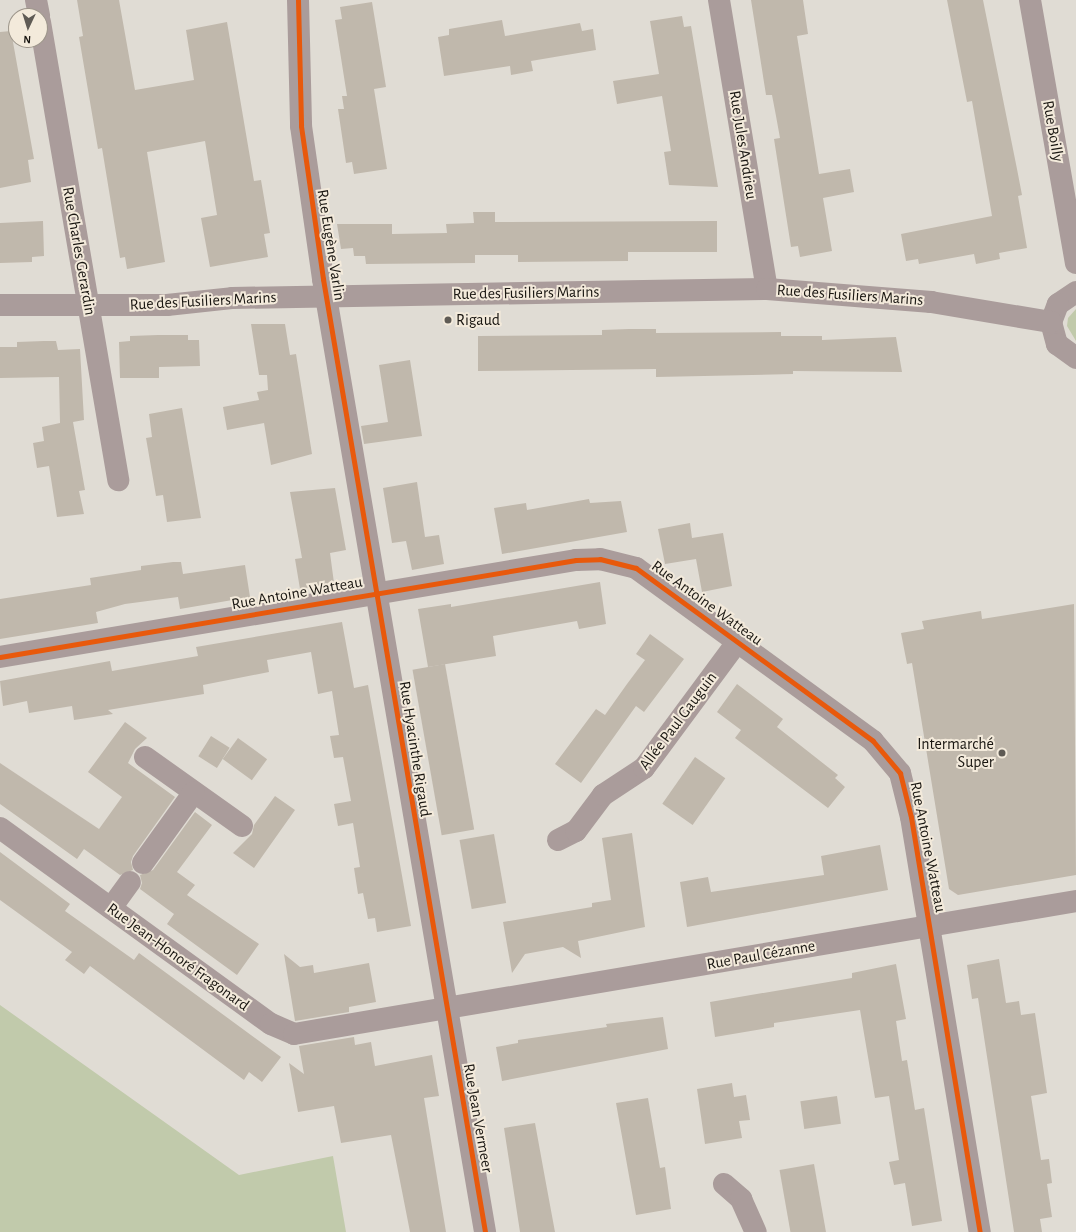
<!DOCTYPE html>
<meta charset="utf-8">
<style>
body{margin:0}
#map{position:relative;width:1076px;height:1232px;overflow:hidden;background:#e0dcd4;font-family:"Alegreya Sans",sans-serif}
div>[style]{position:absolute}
.green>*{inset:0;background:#c1caab}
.building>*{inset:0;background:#c0b8ac;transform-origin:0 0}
.minor>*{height:22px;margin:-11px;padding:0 11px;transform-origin:11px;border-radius:11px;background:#aa9c9b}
.cycleway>*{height:5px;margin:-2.5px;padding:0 2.5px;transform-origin:2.5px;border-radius:2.5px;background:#e8590c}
.dots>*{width:11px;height:11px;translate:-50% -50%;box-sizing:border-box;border:2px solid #f3eadb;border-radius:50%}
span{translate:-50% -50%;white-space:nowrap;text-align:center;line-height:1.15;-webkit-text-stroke:4px #f3eadb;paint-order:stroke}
.street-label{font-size:16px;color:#191611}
.poi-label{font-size:16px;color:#191611}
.left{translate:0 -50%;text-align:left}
.right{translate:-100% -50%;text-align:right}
.north{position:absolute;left:8px;top:8px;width:40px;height:40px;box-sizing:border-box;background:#f3eadb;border:1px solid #9c958a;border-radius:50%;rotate:184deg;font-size:11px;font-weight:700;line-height:16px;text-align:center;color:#191611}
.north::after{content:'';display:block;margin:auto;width:14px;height:18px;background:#5f5b55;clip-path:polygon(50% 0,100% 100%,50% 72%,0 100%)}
</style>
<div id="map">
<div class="green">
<i style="clip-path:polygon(1076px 309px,1076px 341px,1067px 326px,1068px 318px)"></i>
<i style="clip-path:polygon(0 1005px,239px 1175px,333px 1156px,346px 1232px,0 1232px)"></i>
</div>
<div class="building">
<i style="clip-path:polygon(77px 0,119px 0,135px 90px,194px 80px,186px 30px,227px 22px,254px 181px,261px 180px,270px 233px,264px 234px,268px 257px,210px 267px,201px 218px,217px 215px,205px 141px,147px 152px,165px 262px,127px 269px,125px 257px,120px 258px,102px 148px,98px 149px,79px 37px,83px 36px)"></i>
<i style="clip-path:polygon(751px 0,803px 0,808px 34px,797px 36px,819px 174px,850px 169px,854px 192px,823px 198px,832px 251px,800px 257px,798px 246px,791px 247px,774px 139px,780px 138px,776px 116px,772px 95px,766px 95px)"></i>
<i style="clip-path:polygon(947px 0,983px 0,1017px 169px,1022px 195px,1018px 196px,1027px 248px,999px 253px,1000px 259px,976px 264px,974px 254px,919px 264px,918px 259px,906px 261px,901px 234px,992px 216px,972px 101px,967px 102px)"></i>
<i style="clip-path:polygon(372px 2px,386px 87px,374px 89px,387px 169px,354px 174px,352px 162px,346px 163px,338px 109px,344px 109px,342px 96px,347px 96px,335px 20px,342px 19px,340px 7px)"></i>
<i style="clip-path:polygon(682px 16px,684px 27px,691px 26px,718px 187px,669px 185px,664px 152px,671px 151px,662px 96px,617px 104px,613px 81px,659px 74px,650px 21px)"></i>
<i style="clip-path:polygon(502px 20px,505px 36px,580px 23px,582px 31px,593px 29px,596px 50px,531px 61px,533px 71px,511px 75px,510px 66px,444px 76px,438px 37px,449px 35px,449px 29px)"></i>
<i style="clip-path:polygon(11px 31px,34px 159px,28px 160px,31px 182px,0 188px,0 32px)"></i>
<i style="clip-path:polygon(473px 212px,495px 212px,495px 222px,717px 221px,717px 252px,628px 252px,628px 261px,518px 262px,518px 255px,475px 255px,475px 263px,366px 264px,365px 256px,354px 256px,353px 248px,341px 249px,337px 224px,392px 224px,392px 234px,447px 233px,446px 224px,474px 223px)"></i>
<i style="clip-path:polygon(43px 221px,44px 256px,32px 257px,32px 262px,0 263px,0 223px)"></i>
<i style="clip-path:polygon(251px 324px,285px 324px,290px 355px,296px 354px,312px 454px,271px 465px,264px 423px,227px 430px,223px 407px,259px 400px,257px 392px,268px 390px,267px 375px,259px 375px)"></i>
<i style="clip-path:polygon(629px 329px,656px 329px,656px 333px,781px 332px,781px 336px,822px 336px,822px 340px,896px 337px,902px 372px,793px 371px,793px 374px,656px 377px,656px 369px,478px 371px,478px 336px,602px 335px,602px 330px)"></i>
<i style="clip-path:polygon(158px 335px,188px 335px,188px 340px,199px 340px,200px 366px,159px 367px,159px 378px,120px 378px,119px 342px,130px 341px,130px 336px)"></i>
<i style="clip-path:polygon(44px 341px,56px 341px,58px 350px,80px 349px,84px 420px,73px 422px,85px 490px,79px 491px,84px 514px,57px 517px,49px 466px,37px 468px,33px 443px,44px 441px,42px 427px,60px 423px,59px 377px,0 378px,0 347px,17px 347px,17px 342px)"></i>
<i style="clip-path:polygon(410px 360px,422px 436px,364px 444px,361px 426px,388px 422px,379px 365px)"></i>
<i style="clip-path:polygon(182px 408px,201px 518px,167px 522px,163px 495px,156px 496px,146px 438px,152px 437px,149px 414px)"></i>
<i style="clip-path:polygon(417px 482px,425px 537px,439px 535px,444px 564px,412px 570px,406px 541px,392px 543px,383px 488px)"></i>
<i style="clip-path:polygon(335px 488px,346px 550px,330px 553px,334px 583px,300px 589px,295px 559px,302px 558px,290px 492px)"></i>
<i style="clip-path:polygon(589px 499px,590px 503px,621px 501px,627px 532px,502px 554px,494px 508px,526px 503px,527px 510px)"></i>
<i style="clip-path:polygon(690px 523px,692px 538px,723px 533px,732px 586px,702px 592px,696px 559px,665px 564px,658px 529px)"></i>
<i style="clip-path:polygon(173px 562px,181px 562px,183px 574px,245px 565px,250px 597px,180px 609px,178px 597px,125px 604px,96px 612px,98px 623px,0 639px,0 599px,91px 585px,90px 578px,141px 570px,141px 566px)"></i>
<i style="clip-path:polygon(600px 582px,606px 624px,579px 629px,577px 621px,493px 636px,496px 656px,428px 667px,418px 609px,451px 604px,451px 607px)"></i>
<i style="clip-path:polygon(1074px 604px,1076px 875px,958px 895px,949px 889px,912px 663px,907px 664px,901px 633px,924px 629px,922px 621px,981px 611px,982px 619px)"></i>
<i style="clip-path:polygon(342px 622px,354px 688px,368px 685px,411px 926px,377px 932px,375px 918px,368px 919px,363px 893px,358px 894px,354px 868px,360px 867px,353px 823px,338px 826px,334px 804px,351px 801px,343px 757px,334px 758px,330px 736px,339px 735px,332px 691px,318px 694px,311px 652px,267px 660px,269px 672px,203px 685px,204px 694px,108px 710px,113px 714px,74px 720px,72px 706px,29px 713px,27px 701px,3px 706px,0 681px,110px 661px,112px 671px,198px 656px,196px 647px)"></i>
<i style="clip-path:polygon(650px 634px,684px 659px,644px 712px,636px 706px,581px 783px,555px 764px,596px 709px,605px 715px,627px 684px,645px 660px,636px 654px)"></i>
<i style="left:445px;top:664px;width:168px;height:33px;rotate:80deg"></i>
<i style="clip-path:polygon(737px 684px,783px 719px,777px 727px,838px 775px,835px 778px,845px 787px,828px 808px,735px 738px,741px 730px,717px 712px)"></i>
<i style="clip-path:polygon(125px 722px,147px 738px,135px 749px,128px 763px,175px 797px,133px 856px,131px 862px,133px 870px,120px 875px,84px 849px,77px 859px,0 804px,0 763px,99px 829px,122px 797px,88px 772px)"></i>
<i style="left:211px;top:736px;width:22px;height:24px;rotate:32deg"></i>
<i style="left:238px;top:738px;width:36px;height:26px;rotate:36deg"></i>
<i style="left:695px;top:757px;width:37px;height:57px;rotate:35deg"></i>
<i style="clip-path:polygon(275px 796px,295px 810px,254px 868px,233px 853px,252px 834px,254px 825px)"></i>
<i style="clip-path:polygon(195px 812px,212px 825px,177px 872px,195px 885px,187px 895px,259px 944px,237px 975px,167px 924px,174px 914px,140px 889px,142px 883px,140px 875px,153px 870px)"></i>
<i style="clip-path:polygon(632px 833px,645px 927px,578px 941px,581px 958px,563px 947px,525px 954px,512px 973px,503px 922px,592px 907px,592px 903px,611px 900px,602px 838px)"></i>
<i style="left:494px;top:834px;width:70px;height:35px;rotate:80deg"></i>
<i style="clip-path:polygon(880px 845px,888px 890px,687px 927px,680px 882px,708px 877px,711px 892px,824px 875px,821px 856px)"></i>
<i style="clip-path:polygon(0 852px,70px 904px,65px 911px,134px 960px,139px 953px,281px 1057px,262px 1082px,249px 1072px,244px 1080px,90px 966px,84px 974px,65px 960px,72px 952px,0 900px)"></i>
<i style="clip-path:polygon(284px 954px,300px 967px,313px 965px,314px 973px,369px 963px,376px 1002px,349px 1007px,349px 1012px,295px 1021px)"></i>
<i style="clip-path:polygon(999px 959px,1006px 1003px,1019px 1001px,1021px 1015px,1035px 1013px,1047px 1093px,1031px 1096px,1041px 1160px,1049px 1159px,1052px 1183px,1047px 1184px,1052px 1217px,1040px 1219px,1042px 1232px,1014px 1232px,978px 998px,972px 999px,967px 965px)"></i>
<i style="clip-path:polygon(896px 964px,906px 1019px,896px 1021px,902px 1061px,907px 1060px,915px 1110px,924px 1108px,942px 1221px,912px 1226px,905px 1183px,894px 1185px,889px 1162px,899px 1160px,889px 1096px,875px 1098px,860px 1010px,774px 1023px,774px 1027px,715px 1037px,710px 1002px,852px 978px,852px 973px)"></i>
<i style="clip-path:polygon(663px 1017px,668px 1049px,502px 1081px,496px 1047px,518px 1043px,518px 1040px,607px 1027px,606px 1024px)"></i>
<i style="clip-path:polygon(354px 1037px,355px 1045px,371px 1042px,375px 1066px,432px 1055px,439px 1096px,424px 1098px,446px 1232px,410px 1232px,391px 1135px,341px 1143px,334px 1106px,298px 1112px,289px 1063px,304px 1074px,299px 1046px)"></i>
<i style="clip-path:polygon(732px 1083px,734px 1097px,746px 1095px,750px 1120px,739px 1121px,742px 1138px,705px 1144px,697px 1089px)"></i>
<i style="left:837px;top:1096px;width:28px;height:37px;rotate:82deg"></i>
<i style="clip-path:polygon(648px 1098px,660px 1168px,665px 1167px,671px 1209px,636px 1215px,616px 1103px)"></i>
<i style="clip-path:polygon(535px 1123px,545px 1178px,555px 1232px,520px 1232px,504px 1128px)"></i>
<i style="left:814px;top:1164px;width:69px;height:35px;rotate:80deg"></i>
</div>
<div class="minor">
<i style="left:36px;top:0;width:16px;rotate:79deg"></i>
<i style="left:298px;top:0;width:126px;rotate:88.6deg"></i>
<i style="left:301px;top:126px;width:155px;rotate:81.8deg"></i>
<i style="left:323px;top:279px;width:967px;rotate:80.35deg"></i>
<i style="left:719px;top:0;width:293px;rotate:80.6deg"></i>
<i style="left:1030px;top:0;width:267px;rotate:80.1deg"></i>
<i style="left:40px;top:22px;width:465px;rotate:80.3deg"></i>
<i style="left:1076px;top:292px;width:22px;rotate:146deg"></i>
<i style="left:1058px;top:304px;width:19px;rotate:111deg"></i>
<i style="left:1051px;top:322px;width:23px;rotate:75deg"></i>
<i style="left:1057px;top:344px;width:24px;rotate:36deg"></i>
<i style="left:0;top:305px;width:167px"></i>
<i style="left:167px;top:305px;width:65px;rotate:-6.1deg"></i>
<i style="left:232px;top:298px;width:535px;rotate:-0.96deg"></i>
<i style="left:767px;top:289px;width:165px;rotate:4.5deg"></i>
<i style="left:931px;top:302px;width:122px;rotate:9.5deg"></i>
<i style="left:0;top:657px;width:584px;rotate:-9.56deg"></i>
<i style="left:576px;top:560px;width:24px;rotate:-2deg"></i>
<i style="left:600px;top:559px;width:37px;rotate:14deg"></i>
<i style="left:636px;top:568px;width:293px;rotate:36.1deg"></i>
<i style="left:873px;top:741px;width:42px;rotate:49.8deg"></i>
<i style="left:900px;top:773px;width:45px;rotate:76deg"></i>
<i style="left:911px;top:817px;width:421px;rotate:80.6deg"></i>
<i style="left:145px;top:757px;width:119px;rotate:35.4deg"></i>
<i style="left:0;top:828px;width:334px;rotate:35.9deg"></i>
<i style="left:271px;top:1024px;width:25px;rotate:23deg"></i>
<i style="left:294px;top:1034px;width:793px;rotate:-9.65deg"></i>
<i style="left:558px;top:840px;width:20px;rotate:-27deg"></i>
<i style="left:576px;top:831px;width:45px;rotate:-53.1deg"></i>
<i style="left:603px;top:795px;width:49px;rotate:-33.4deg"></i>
<i style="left:644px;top:768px;width:158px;rotate:-53.5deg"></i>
<i style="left:143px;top:863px;width:87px;rotate:-54.3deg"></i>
<i style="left:111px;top:908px;width:32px;rotate:-54deg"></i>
<i style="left:724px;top:1184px;width:23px;rotate:41deg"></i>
<i style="left:741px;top:1199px;width:36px;rotate:66deg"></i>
</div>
<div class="cycleway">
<i style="left:298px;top:0;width:126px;rotate:88.6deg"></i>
<i style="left:301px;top:126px;width:155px;rotate:81.8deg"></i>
<i style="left:323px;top:279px;width:967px;rotate:80.35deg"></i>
<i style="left:0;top:657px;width:584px;rotate:-9.56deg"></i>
<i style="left:576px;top:560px;width:24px;rotate:-2deg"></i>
<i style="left:600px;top:559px;width:37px;rotate:14deg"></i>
<i style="left:636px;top:568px;width:293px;rotate:36.1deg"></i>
<i style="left:873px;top:741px;width:42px;rotate:49.8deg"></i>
<i style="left:900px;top:773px;width:45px;rotate:76deg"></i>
<i style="left:911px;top:817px;width:421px;rotate:80.6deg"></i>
</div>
<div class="dots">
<i style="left:448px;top:320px;background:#5f5b55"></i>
<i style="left:1002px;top:753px;background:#5f5b55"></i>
</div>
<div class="street-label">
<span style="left:1053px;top:131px;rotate:80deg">Rue Boilly</span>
<span style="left:743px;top:145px;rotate:81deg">Rue Jules Andrieu</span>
<span style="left:331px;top:245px;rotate:81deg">Rue Eugène Varlin</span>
<span style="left:79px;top:251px;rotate:80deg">Rue Charles Gerardin</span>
<span style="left:526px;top:293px;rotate:-1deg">Rue des Fusiliers Marins</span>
<span style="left:850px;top:295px;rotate:4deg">Rue des Fusiliers Marins</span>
<span style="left:203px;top:301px;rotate:-3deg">Rue des Fusiliers Marins</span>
<span style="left:297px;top:593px;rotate:-10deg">Rue Antoine Watteau</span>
<span style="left:707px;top:603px;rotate:36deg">Rue Antoine Watteau</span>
<span style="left:678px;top:721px;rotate:-53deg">Allée Paul Gauguin</span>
<span style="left:415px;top:749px;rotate:81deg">Rue Hyacinthe Rigaud</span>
<span style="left:928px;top:847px;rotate:79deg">Rue Antoine Watteau</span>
<span style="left:761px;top:955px;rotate:-10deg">Rue Paul Cézanne</span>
<span style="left:178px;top:957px;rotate:36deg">Rue Jean-Honoré Fragonard</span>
<span style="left:478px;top:1118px;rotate:80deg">Rue Jean Vermeer</span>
</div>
<div class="poi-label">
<span class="left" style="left:456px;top:320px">Rigaud</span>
<span class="right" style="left:994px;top:753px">Intermarché<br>Super</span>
</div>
<div class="north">N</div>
</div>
